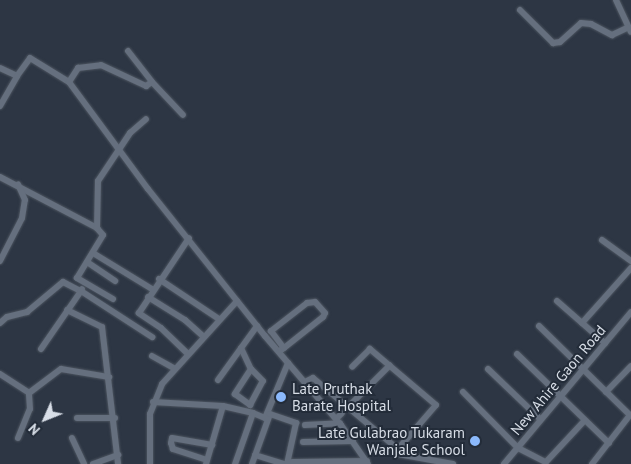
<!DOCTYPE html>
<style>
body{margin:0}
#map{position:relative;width:631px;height:464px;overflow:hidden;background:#2d3644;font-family:"PT Sans",sans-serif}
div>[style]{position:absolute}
.roads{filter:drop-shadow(0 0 1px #4c545f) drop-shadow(0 0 1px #4c545f)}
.minor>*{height:6px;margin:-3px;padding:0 3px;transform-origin:3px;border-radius:3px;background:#656f7e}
.dots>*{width:14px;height:14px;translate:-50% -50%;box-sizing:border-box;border:2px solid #232c39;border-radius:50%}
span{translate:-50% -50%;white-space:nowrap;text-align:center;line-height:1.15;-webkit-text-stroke:4px #232c39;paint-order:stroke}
.street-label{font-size:15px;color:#d8dee7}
.poi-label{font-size:15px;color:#d8dee7}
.left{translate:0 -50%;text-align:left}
.right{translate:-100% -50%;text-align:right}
.north{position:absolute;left:20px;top:394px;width:50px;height:50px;-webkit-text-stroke:4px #232c39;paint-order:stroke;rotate:226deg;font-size:14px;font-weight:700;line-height:20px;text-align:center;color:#d8dee7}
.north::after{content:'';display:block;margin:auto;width:18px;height:22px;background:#d8dee7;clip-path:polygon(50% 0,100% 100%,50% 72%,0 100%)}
</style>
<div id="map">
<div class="roads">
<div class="minor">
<i style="left:616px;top:0;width:35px;rotate:65deg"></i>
<i style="left:520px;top:10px;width:47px;rotate:45deg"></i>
<i style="left:553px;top:43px;width:7px;rotate:-8deg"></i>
<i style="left:560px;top:42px;width:28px;rotate:-42deg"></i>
<i style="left:581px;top:23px;width:10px;rotate:6deg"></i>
<i style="left:591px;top:24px;width:24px;rotate:28deg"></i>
<i style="left:612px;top:35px;width:17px;rotate:-25deg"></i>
<i style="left:128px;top:51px;width:39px;rotate:52deg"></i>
<i style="left:0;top:68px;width:19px;rotate:25deg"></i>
<i style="left:17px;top:76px;width:22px;rotate:-54deg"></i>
<i style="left:30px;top:58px;width:46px;rotate:31.6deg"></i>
<i style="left:69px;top:82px;width:133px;rotate:53.6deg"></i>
<i style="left:148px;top:189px;width:188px;rotate:51.5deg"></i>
<i style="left:265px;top:336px;width:117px;rotate:49.5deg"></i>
<i style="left:341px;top:425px;width:47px;rotate:55.3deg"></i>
<i style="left:69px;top:82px;width:17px;rotate:-57deg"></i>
<i style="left:78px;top:68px;width:23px;rotate:-7deg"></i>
<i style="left:101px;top:65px;width:50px;rotate:25deg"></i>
<i style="left:146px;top:86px;width:7px;rotate:-34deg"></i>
<i style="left:152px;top:82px;width:45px;rotate:46.8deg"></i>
<i style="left:0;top:106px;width:34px;rotate:-60deg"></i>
<i style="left:0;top:177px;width:110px;rotate:27.7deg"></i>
<i style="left:602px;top:240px;width:36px;rotate:36deg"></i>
<i style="left:93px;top:253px;width:69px;rotate:31.4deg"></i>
<i style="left:0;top:261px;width:48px;rotate:-62.9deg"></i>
<i style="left:22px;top:218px;width:18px;rotate:-81deg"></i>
<i style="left:25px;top:200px;width:17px;rotate:-114deg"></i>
<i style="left:87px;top:262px;width:34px;rotate:34deg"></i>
<i style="left:159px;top:279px;width:72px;rotate:33.7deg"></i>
<i style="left:148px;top:297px;width:44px;rotate:31.9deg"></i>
<i style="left:185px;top:320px;width:24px;rotate:42deg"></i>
<i style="left:113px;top:299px;width:42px;rotate:-149.7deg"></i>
<i style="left:77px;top:278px;width:50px;rotate:-58.8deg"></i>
<i style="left:103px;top:235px;width:9px;rotate:-131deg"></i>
<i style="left:97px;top:228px;width:47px;rotate:-88.8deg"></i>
<i style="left:98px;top:181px;width:58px;rotate:-56.3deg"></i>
<i style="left:130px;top:133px;width:21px;rotate:-41deg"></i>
<i style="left:557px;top:301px;width:64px;rotate:41.2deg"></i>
<i style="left:67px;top:310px;width:39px;rotate:26deg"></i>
<i style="left:102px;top:327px;width:138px;rotate:83.3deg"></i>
<i style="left:0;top:323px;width:9px;rotate:-41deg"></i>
<i style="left:7px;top:317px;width:21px;rotate:-14deg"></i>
<i style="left:27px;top:312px;width:47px;rotate:-39.8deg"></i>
<i style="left:63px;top:282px;width:20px;rotate:27deg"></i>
<i style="left:81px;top:291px;width:2px;rotate:-63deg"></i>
<i style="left:582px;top:323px;width:74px;rotate:-48.3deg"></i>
<i style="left:539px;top:326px;width:127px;rotate:44.4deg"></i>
<i style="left:630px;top:415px;width:62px;rotate:127.8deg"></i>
<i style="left:241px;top:348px;width:23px;rotate:65deg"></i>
<i style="left:251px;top:369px;width:30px;rotate:123deg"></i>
<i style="left:235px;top:394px;width:19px;rotate:36deg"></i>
<i style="left:250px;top:405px;width:27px;rotate:-62deg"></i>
<i style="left:263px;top:381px;width:17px;rotate:-135deg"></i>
<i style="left:41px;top:349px;width:70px;rotate:-55.4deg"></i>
<i style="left:81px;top:291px;width:85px;rotate:32.9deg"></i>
<i style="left:279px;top:352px;width:3px;rotate:-45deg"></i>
<i style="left:281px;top:350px;width:4px;rotate:-34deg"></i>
<i style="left:284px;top:348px;width:50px;rotate:-38.5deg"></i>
<i style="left:323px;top:317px;width:4px;rotate:-63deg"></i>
<i style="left:325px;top:313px;width:15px;rotate:-132deg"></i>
<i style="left:315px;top:302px;width:8px;rotate:173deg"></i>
<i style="left:307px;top:303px;width:46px;rotate:142.1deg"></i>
<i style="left:271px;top:331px;width:21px;rotate:53deg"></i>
<i style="left:188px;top:354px;width:37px;rotate:-136deg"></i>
<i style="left:161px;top:328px;width:27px;rotate:-146deg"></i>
<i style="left:139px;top:313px;width:90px;rotate:-56.3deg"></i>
<i style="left:517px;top:354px;width:128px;rotate:44.1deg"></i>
<i style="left:152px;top:356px;width:26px;rotate:29deg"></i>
<i style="left:488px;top:369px;width:72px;rotate:43.9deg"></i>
<i style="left:0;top:374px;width:35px;rotate:33deg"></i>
<i style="left:29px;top:393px;width:40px;rotate:-37deg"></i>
<i style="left:61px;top:369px;width:49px;rotate:9.5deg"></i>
<i style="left:218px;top:380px;width:67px;rotate:-54.2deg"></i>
<i style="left:305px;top:382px;width:9px;rotate:-27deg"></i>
<i style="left:313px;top:378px;width:111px;rotate:39.9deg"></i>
<i style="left:398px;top:449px;width:58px;rotate:-49.2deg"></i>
<i style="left:436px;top:405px;width:87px;rotate:-139.7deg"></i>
<i style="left:370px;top:349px;width:25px;rotate:135deg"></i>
<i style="left:463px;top:392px;width:78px;rotate:45.5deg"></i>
<i style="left:518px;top:448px;width:31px;rotate:27deg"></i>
<i style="left:546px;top:462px;width:57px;rotate:-47.1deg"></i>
<i style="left:606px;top:392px;width:36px;rotate:-46deg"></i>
<i style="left:153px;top:402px;width:70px;rotate:3.3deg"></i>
<i style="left:348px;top:407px;width:59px;rotate:-45deg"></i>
<i style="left:253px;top:413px;width:13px;rotate:23deg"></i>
<i style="left:265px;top:418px;width:60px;rotate:-67.3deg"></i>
<i style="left:77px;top:418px;width:38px"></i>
<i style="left:336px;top:419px;width:8px;rotate:-45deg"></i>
<i style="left:305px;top:425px;width:35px;rotate:-3deg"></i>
<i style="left:18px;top:438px;width:31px;rotate:-68deg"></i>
<i style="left:30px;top:409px;width:16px;rotate:-94deg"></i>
<i style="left:72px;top:438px;width:29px;rotate:65deg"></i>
<i style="left:303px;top:442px;width:50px;rotate:-1.1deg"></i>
<i style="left:398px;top:454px;width:56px;rotate:10.3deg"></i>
<i style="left:255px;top:455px;width:30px;rotate:17deg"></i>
<i style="left:207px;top:460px;width:36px;rotate:-162deg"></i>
<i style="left:173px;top:449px;width:6px;rotate:-108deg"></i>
<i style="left:171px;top:443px;width:5px;rotate:-79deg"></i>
<i style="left:172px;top:438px;width:41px;rotate:9.9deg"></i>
<i style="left:292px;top:462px;width:75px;rotate:-0.8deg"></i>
<i style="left:93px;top:464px;width:27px;rotate:-20deg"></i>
<i style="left:150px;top:464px;width:50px;rotate:-90deg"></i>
<i style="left:150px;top:414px;width:32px;rotate:-68deg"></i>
<i style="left:162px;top:384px;width:112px;rotate:-47.9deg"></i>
<i style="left:206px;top:464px;width:60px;rotate:-73.7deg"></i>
<i style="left:223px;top:406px;width:31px;rotate:13deg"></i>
<i style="left:253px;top:413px;width:54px;rotate:109.4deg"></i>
<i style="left:252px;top:464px;width:53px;rotate:-70.2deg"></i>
<i style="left:270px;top:414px;width:28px;rotate:19deg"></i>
<i style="left:296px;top:423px;width:42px;rotate:102.4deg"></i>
<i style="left:504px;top:464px;width:198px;rotate:-50.1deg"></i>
</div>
</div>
<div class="dots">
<i style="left:281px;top:397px;background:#8bb9fc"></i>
<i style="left:475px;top:441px;background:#8bb9fc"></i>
</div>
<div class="street-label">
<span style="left:558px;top:380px;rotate:-50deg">New Ahire Gaon Road</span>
</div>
<div class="poi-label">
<span class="left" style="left:292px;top:397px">Late Pruthak<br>Barate Hospital</span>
<span class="right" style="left:465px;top:441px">Late Gulabrao Tukaram<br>Wanjale School</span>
</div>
<div class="north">N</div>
</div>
